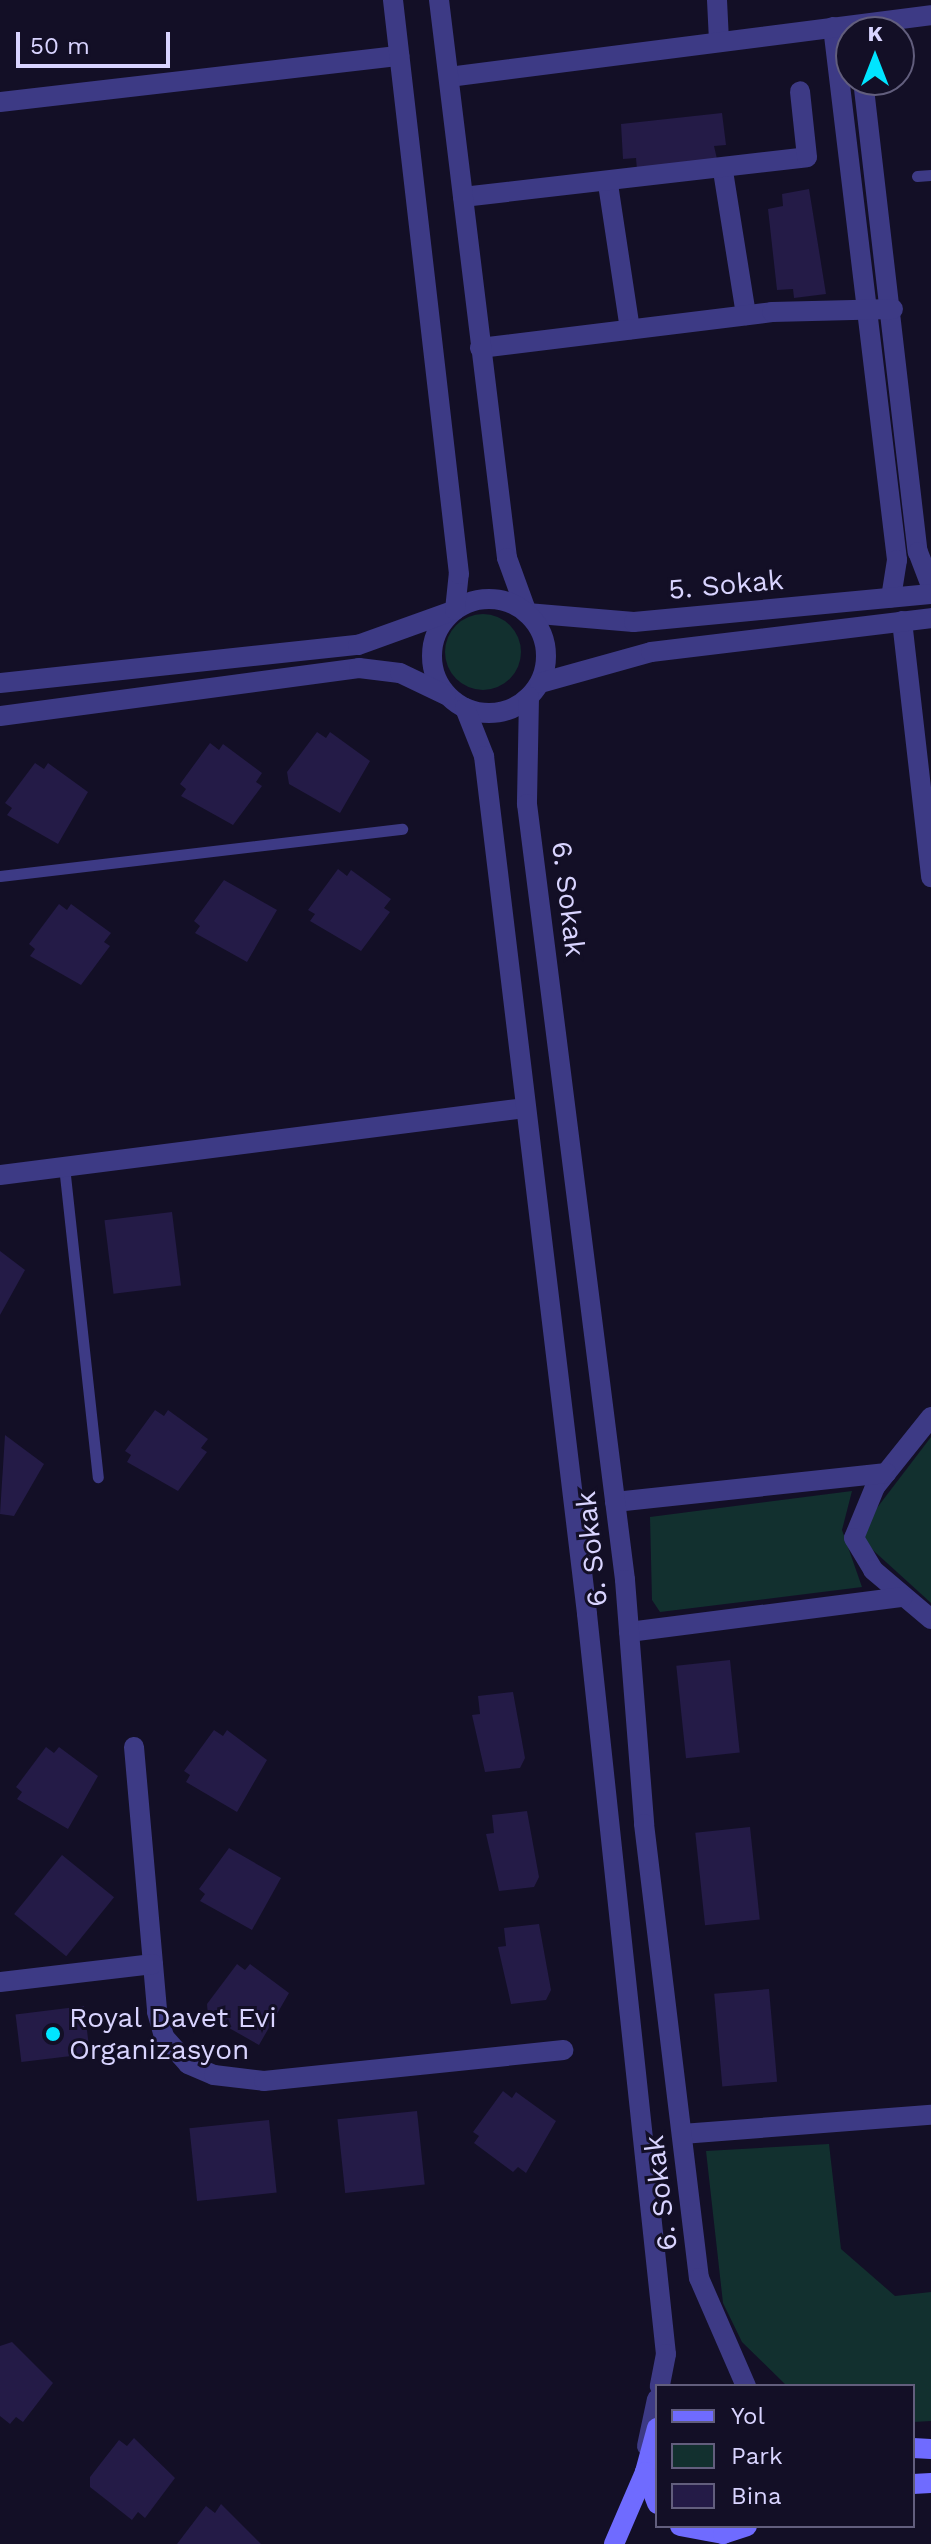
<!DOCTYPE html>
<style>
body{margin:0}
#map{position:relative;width:931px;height:2544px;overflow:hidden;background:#130f26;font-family:"Work Sans",sans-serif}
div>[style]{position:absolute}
.green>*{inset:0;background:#12302f}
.round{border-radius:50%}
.building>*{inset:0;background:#241b47;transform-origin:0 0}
.service>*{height:11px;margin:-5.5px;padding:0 5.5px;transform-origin:5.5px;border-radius:5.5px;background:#3d3a85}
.minor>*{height:20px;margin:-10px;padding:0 10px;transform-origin:10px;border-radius:10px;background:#3d3a85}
.tertiary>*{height:20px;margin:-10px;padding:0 10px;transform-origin:10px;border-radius:10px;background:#3d3a85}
.tertiary>.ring{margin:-10px;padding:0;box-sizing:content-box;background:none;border:20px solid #3d3a85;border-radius:50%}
.secondary>*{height:20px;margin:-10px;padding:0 10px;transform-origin:10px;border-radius:10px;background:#6f6bff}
.dots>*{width:22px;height:22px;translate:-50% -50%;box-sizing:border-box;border:4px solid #130f26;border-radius:50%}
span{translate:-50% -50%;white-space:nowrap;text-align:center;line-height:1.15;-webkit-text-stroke:6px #130f26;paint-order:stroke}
.street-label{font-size:28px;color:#d9d4ff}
.poi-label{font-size:28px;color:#d9d4ff}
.left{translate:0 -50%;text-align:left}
.legend{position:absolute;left:655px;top:2384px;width:260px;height:144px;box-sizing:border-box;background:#130f26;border:2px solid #625e7d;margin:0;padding:10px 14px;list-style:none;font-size:24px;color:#d9d4ff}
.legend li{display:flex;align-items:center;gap:16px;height:40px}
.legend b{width:40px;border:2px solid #625e7d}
.north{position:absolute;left:835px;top:16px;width:80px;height:80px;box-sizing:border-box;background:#130f26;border:2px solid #625e7d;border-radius:50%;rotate:0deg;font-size:22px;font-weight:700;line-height:32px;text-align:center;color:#d9d4ff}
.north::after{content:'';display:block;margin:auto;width:28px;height:36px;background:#00e5ff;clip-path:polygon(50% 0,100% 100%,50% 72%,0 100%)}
.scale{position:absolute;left:16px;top:32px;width:154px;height:36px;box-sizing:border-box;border:4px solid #d9d4ff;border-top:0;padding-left:10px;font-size:24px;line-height:28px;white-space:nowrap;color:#d9d4ff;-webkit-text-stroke:6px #130f26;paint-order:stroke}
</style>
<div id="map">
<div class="green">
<i class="round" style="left:445px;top:614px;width:76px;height:76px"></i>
<i style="clip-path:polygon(931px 1437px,931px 1603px,864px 1542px,867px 1521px)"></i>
<i style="clip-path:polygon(852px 1491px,842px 1530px,862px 1587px,660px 1612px,652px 1600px,650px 1517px)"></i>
<i style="clip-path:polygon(829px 2144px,841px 2249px,895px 2296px,931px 2292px,931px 2421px,913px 2422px,913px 2386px,787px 2386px,742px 2342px,723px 2303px,706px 2151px)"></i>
</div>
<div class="building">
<i style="clip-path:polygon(722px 113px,726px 145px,714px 146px,717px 159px,637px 170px,636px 158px,623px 159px,621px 124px)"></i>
<i style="clip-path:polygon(809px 189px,826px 294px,794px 298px,793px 289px,777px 290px,768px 209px,783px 206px,782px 194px)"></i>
<i style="clip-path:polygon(317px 732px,326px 738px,330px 732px,370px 761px,340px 813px,289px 784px,287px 772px)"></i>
<i style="clip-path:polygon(210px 743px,219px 750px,223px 744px,262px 773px,256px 782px,262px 786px,233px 825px,181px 796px,186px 789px,180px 784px)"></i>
<i style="clip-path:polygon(35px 763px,44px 769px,48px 763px,88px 792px,58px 844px,7px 815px,12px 808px,5px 803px)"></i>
<i style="clip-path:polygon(338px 869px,347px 876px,351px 870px,391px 899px,384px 908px,390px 912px,361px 951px,310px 921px,315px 914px,308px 910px)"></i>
<i style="clip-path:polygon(224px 880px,277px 910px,247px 962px,195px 933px,200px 926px,194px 921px)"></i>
<i style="clip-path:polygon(59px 904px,67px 910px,71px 904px,111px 933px,104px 942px,110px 946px,81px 985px,30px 956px,35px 949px,29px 944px)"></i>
<i style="left:172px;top:1212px;width:74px;height:68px;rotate:83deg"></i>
<i style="clip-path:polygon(0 1251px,25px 1270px,0 1315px)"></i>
<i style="clip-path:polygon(155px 1410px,164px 1416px,168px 1410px,208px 1439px,201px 1448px,207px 1452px,178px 1491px,127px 1462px,131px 1455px,125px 1451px)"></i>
<i style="clip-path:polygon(5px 1435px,44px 1464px,14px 1516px,0 1514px)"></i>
<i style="left:730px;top:1660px;width:93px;height:54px;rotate:84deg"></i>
<i style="clip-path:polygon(513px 1692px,525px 1758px,520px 1768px,485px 1772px,472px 1715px,480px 1714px,478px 1696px)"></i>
<i style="clip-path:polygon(214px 1730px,223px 1736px,227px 1730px,267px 1760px,237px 1812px,186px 1782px,190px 1775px,184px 1771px)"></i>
<i style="clip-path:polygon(46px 1747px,54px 1753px,59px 1747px,98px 1776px,68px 1829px,17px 1799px,22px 1792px,16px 1787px)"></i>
<i style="clip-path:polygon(527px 1811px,539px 1877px,534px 1887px,499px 1891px,486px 1834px,494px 1833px,492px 1815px)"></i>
<i style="left:750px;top:1827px;width:93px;height:55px;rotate:84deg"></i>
<i style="clip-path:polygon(229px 1848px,281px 1878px,252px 1930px,200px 1901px,205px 1894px,199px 1889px)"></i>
<i style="left:62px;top:1855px;width:67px;height:76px;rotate:39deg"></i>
<i style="clip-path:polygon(539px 1924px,551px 1990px,546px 2000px,511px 2004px,498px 1947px,506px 1946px,504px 1928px)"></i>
<i style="clip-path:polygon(237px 1964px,245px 1970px,250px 1964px,289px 1993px,259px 2045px,208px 2016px,207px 2004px)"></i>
<i style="left:769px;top:1989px;width:93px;height:55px;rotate:85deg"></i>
<i style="left:84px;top:2006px;width:48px;height:69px;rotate:83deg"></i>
<i style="clip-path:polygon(503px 2091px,512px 2098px,516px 2092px,556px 2121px,526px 2173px,518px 2167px,513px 2172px,474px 2143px,479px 2136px,473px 2132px)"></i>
<i style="left:417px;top:2111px;width:74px;height:80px;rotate:84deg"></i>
<i style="left:269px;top:2120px;width:73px;height:80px;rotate:84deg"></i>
<i style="clip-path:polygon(12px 2342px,53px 2383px,23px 2422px,16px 2417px,10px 2424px,0 2416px,0 2346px)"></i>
<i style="clip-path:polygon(134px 2438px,175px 2478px,145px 2518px,138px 2512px,132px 2520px,90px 2487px,90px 2477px,119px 2440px,127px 2446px)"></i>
<i style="clip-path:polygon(221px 2504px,261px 2544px,177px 2544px,206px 2506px,215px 2513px)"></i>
</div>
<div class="service">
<i style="left:917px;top:176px;width:14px;rotate:-4deg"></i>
<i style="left:0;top:876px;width:405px;rotate:-6.7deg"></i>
<i style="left:64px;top:1166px;width:313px;rotate:83.8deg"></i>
</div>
<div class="minor">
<i style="left:717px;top:0;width:41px;rotate:87.2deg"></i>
<i style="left:833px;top:27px;width:537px;rotate:83.15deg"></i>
<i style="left:897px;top:560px;width:38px;rotate:99deg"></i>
<i style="left:449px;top:77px;width:486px;rotate:-7.3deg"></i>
<i style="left:863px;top:80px;width:475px;rotate:83.4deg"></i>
<i style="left:918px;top:552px;width:36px;rotate:69deg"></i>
<i style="left:0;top:102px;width:402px;rotate:-6.6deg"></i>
<i style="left:723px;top:171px;width:146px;rotate:80.9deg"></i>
<i style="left:608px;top:184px;width:147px;rotate:81.4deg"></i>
<i style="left:463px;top:197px;width:346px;rotate:-6.6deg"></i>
<i style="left:807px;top:157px;width:66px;rotate:-96.1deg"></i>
<i style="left:480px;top:348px;width:294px;rotate:-7deg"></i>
<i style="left:772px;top:312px;width:121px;rotate:-1.4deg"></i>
<i style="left:902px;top:621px;width:258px;rotate:83.5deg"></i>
<i style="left:0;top:1175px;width:529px;rotate:-7.27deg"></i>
<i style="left:931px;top:1417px;width:90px;rotate:128.7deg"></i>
<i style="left:875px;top:1487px;width:55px;rotate:112.4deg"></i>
<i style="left:854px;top:1538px;width:37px;rotate:59deg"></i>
<i style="left:873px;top:1570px;width:76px;rotate:40.2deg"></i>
<i style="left:615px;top:1502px;width:273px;rotate:-6.1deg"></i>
<i style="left:629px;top:1632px;width:276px;rotate:-7.3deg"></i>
<i style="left:134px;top:1747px;width:266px;rotate:85deg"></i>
<i style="left:157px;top:2012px;width:26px;rotate:74deg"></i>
<i style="left:164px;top:2037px;width:36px;rotate:48deg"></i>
<i style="left:188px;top:2064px;width:28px;rotate:23deg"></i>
<i style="left:214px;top:2075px;width:50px;rotate:6.8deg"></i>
<i style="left:264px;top:2081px;width:301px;rotate:-5.9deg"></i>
<i style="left:0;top:1982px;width:154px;rotate:-6.7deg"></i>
<i style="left:682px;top:2134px;width:250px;rotate:-4.4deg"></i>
</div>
<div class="tertiary">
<i style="left:439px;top:0;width:562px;rotate:83.05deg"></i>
<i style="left:507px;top:558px;width:59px;rotate:70deg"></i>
<i style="left:527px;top:613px;width:107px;rotate:4.8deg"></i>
<i style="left:634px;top:622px;width:298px;rotate:-5.4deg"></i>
<i class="ring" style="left:432px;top:599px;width:94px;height:94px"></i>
<i style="left:0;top:683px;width:360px;rotate:-6.1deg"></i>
<i style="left:358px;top:645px;width:103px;rotate:-19.8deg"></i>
<i style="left:455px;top:610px;width:36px;rotate:-84deg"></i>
<i style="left:459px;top:574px;width:578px;rotate:-96.56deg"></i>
<i style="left:540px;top:683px;width:115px;rotate:-15.6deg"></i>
<i style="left:651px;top:652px;width:282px;rotate:-6.9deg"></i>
<i style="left:529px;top:697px;width:107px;rotate:91.1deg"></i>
<i style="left:527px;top:804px;width:782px;rotate:82.8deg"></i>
<i style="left:625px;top:1580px;width:245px;rotate:85.5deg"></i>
<i style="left:644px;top:1824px;width:457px;rotate:83.1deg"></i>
<i style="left:699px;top:2278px;width:118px;rotate:66.5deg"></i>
<i style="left:465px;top:708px;width:52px;rotate:68.4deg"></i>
<i style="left:484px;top:756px;width:864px;rotate:83.15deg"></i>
<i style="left:587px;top:1614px;width:744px;rotate:83.91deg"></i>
<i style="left:666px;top:2354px;width:33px;rotate:101deg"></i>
<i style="left:0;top:716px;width:362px;rotate:-7.6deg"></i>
<i style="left:359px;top:668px;width:41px;rotate:7deg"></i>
<i style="left:400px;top:673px;width:51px;rotate:25.6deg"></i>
<i style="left:647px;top:2446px;width:48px;rotate:-78deg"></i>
</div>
<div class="secondary">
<i style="left:657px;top:2428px;width:46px;rotate:105.3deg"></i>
<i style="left:645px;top:2472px;width:34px;rotate:69deg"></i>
<i style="left:913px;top:2448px;width:18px;rotate:3deg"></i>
<i style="left:913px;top:2484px;width:18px;rotate:-3deg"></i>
<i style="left:680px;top:2526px;width:44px;rotate:10.5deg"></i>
<i style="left:723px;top:2534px;width:25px;rotate:-18deg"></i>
<i style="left:614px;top:2544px;width:78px;rotate:-66.7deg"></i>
</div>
<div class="dots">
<i style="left:53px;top:2034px;background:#00e5ff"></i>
</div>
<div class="street-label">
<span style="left:726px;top:585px;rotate:-5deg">5. Sokak</span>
<span style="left:568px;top:899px;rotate:83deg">6. Sokak</span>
<span style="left:592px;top:1549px;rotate:-96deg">6. Sokak</span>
<span style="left:661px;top:2193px;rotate:-97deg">6. Sokak</span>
</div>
<div class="poi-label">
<span class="left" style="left:69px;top:2034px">Royal Davet Evi<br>Organizasyon</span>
</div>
<ul class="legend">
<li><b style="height:10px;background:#6f6bff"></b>Yol</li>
<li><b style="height:22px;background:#12302f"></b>Park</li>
<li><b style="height:22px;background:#241b47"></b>Bina</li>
</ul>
<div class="north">K</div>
<div class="scale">50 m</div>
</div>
